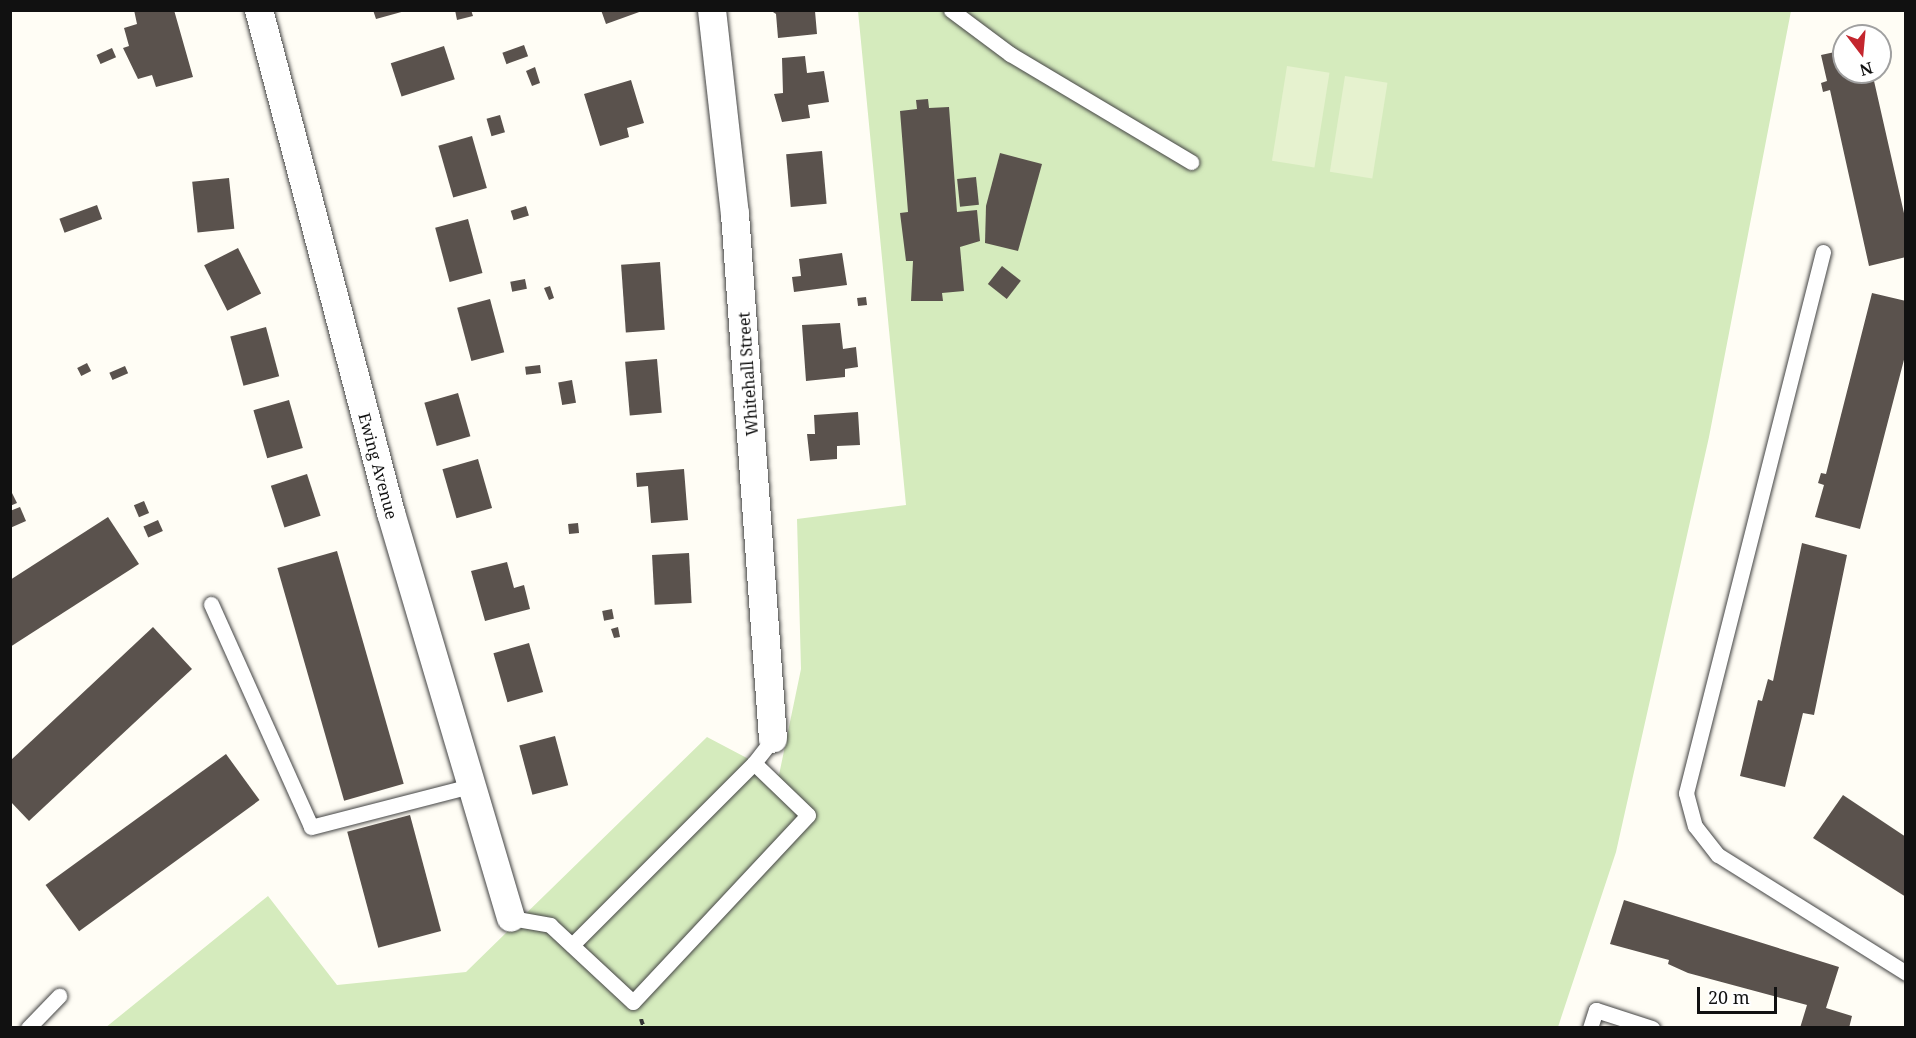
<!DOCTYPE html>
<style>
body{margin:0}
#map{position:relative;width:1916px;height:1038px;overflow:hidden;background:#fffdf5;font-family:"Noto Serif",serif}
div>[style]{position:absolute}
.green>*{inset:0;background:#d5ebbd}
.pitch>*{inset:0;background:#e6f2cf;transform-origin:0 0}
.building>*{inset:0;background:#5a524d;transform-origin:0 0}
.path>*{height:4px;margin-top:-2px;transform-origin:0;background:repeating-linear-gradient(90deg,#333 0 6px,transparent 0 9px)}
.roads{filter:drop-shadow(0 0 2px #444) drop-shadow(0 0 2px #444)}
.service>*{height:15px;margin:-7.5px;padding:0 7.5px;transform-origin:7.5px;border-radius:7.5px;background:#fff}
.minor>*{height:28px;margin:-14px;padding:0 14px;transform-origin:14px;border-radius:14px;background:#fff}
span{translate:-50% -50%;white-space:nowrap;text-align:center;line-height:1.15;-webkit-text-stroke:6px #fff;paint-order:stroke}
.street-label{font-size:16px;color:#111}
.frame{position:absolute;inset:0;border:12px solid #111;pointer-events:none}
.north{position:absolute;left:1832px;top:24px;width:60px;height:60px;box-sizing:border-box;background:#fff;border:2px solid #a0a0a0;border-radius:50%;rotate:164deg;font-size:16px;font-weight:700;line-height:24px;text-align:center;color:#111}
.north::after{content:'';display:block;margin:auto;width:21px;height:27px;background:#c4262e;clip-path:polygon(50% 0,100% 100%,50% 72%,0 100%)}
.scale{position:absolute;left:1697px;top:987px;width:80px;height:27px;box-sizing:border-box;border:3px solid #111;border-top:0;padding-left:8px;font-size:18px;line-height:21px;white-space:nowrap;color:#111;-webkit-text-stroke:4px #fff;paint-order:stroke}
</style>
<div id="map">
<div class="green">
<i style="clip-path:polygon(858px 11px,1791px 11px,1709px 437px,1616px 852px,1558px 1027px,105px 1028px,268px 896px,337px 985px,466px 972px,707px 737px,779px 775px,801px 669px,797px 519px,906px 505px)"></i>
</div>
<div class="pitch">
<i style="left:1287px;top:66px;width:43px;height:96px;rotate:9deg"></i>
<i style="left:1345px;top:76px;width:43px;height:97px;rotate:9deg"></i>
</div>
<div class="building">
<i style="clip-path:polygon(134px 10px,174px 10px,193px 77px,156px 87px,152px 75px,138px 79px,123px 48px,129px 46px,124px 28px,137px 24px)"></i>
<i style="clip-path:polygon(373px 10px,405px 10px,405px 11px,376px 19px)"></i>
<i style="clip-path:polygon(455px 10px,471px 10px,473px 16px,457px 20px)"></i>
<i style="clip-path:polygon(601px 10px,642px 10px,642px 11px,606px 24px)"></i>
<i style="clip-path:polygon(770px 10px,815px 11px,817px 34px,778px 38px,776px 14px)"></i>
<i style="left:524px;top:45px;width:12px;height:23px;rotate:70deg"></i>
<i style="left:444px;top:46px;width:35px;height:56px;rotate:72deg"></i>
<i style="left:112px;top:48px;width:10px;height:17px;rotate:66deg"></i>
<i style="clip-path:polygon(1844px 50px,1844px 72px,1872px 72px,1906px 222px,1906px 257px,1869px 266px,1830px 90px,1823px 92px,1821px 83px,1827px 81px,1821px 55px)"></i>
<i style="clip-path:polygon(805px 56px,807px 73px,824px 71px,829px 102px,808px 105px,810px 118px,782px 122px,774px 94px,783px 93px,782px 58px)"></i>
<i style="clip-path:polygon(535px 67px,540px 83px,532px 86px,526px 71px)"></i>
<i style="clip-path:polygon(631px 80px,644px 123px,627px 128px,629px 137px,600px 146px,584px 94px)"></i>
<i style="clip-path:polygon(928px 99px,929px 108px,949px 107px,957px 212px,977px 210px,980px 241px,960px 247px,964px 291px,942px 293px,943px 301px,911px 301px,913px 261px,906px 261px,900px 213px,908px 212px,900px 111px,917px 109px,916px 100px)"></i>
<i style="left:500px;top:115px;width:18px;height:14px;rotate:74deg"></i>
<i style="left:472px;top:136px;width:54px;height:35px;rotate:74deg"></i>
<i style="left:822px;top:151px;width:53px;height:36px;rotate:85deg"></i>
<i style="clip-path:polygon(1000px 153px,1042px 164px,1018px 251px,985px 243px,986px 206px)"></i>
<i style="left:976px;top:177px;width:28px;height:19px;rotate:84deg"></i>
<i style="left:229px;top:178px;width:51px;height:37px;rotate:84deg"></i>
<i style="left:97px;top:205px;width:15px;height:40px;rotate:70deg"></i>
<i style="left:526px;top:206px;width:10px;height:16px;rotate:73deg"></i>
<i style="left:468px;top:219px;width:56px;height:34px;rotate:75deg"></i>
<i style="left:238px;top:248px;width:51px;height:38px;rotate:63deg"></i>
<i style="clip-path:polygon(842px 253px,847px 285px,794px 292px,792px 277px,801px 276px,799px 259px)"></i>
<i style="left:660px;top:262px;width:68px;height:39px;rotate:86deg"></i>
<i style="left:1002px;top:266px;width:24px;height:23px;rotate:38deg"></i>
<i style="left:525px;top:279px;width:10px;height:15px;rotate:79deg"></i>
<i style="clip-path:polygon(550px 286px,554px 298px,549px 300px,544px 288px)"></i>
<i style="clip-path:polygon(1872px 293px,1906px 301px,1906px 352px,1860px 529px,1815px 517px,1824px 485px,1818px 483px,1821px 473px,1826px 474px)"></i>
<i style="left:866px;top:297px;width:8px;height:9px;rotate:83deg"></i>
<i style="left:490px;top:299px;width:55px;height:34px;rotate:75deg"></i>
<i style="clip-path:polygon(840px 323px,843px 349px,856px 347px,858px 367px,845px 369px,845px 377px,806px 381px,802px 325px)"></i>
<i style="left:266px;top:327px;width:51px;height:37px;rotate:75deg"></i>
<i style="left:657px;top:359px;width:54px;height:32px;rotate:85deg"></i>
<i style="left:87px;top:363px;width:9px;height:11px;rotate:63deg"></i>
<i style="left:540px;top:365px;width:8px;height:15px;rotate:83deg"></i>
<i style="left:125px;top:366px;width:8px;height:17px;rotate:67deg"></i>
<i style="left:572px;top:380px;width:23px;height:14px;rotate:80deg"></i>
<i style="left:458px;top:393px;width:45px;height:35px;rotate:74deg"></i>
<i style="left:289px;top:400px;width:50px;height:37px;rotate:74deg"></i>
<i style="clip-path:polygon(858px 412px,860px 445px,837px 446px,837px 459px,810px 461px,807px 434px,815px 434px,814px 415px)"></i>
<i style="left:478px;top:459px;width:51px;height:37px;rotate:74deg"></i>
<i style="clip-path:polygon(684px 469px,688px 520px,651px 523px,648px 486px,637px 487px,636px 473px)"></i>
<i style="left:307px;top:474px;width:44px;height:38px;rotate:72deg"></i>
<i style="clip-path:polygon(10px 489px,17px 503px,10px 506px)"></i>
<i style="left:144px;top:501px;width:13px;height:11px;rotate:67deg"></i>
<i style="clip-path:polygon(20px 507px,26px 521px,10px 528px,10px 511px)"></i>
<i style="clip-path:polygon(108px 517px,139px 564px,10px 647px,10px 580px)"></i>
<i style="left:158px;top:520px;width:12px;height:16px;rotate:66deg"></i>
<i style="left:578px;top:523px;width:10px;height:10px;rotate:84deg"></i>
<i style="clip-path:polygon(1802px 543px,1847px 555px,1814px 715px,1803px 713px,1785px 787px,1740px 776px,1758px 700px,1762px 701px,1768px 679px,1773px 681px)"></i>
<i style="left:337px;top:551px;width:242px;height:62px;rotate:74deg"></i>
<i style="left:689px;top:553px;width:50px;height:37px;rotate:87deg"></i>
<i style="clip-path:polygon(507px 562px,514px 588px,524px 585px,530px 609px,485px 621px,471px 571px)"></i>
<i style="left:612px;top:609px;width:10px;height:10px;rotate:79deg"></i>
<i style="clip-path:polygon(153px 627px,192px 669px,29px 821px,10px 801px,10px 761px)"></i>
<i style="clip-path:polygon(618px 627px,620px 637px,614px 638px,611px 629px)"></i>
<i style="left:529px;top:643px;width:51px;height:37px;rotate:74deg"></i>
<i style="left:555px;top:736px;width:51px;height:37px;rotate:75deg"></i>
<i style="left:226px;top:754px;width:57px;height:223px;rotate:54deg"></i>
<i style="clip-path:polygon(1843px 795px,1906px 837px,1906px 897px,1813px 838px)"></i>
<i style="left:410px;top:815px;width:120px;height:65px;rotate:75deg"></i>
<i style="clip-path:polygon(1624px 900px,1839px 967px,1826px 1008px,1852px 1016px,1849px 1028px,1800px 1028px,1807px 1005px,1688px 973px,1668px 964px,1669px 960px,1610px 944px)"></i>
</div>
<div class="path">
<i style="left:641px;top:1019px;width:9px;rotate:72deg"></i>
</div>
<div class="roads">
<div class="service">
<i style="left:951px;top:10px;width:74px;rotate:36.7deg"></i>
<i style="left:1010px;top:54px;width:211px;rotate:30.8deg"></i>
<i style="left:1823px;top:252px;width:558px;rotate:104.21deg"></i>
<i style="left:1686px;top:793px;width:34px;rotate:75deg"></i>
<i style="left:1695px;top:826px;width:37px;rotate:52deg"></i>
<i style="left:1718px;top:855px;width:222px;rotate:32.1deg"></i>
<i style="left:211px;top:604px;width:244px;rotate:65.8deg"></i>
<i style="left:311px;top:827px;width:165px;rotate:-14.4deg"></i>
<i style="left:511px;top:918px;width:40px;rotate:10deg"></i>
<i style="left:550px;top:925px;width:113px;rotate:42.9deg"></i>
<i style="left:633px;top:1002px;width:256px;rotate:-46.9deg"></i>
<i style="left:808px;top:815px;width:75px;rotate:-136.1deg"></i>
<i style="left:754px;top:763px;width:31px;rotate:-52deg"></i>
<i style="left:572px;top:945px;width:257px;rotate:-45deg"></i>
<i style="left:28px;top:1028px;width:45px;rotate:-45.9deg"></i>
<i style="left:1590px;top:1028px;width:19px;rotate:-72deg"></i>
<i style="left:1596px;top:1010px;width:59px;rotate:17.8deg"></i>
</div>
<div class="minor">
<i style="left:259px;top:10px;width:520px;rotate:75.3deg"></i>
<i style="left:391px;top:513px;width:422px;rotate:73.5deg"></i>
<i style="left:712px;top:10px;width:205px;rotate:83.6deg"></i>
<i style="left:735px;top:214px;width:526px;rotate:85.86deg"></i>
</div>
</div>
<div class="street-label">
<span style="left:748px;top:374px;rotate:-94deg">Whitehall Street</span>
<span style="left:378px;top:466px;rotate:75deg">Ewing Avenue</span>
</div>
<div class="frame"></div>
<div class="north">N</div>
<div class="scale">20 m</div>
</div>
